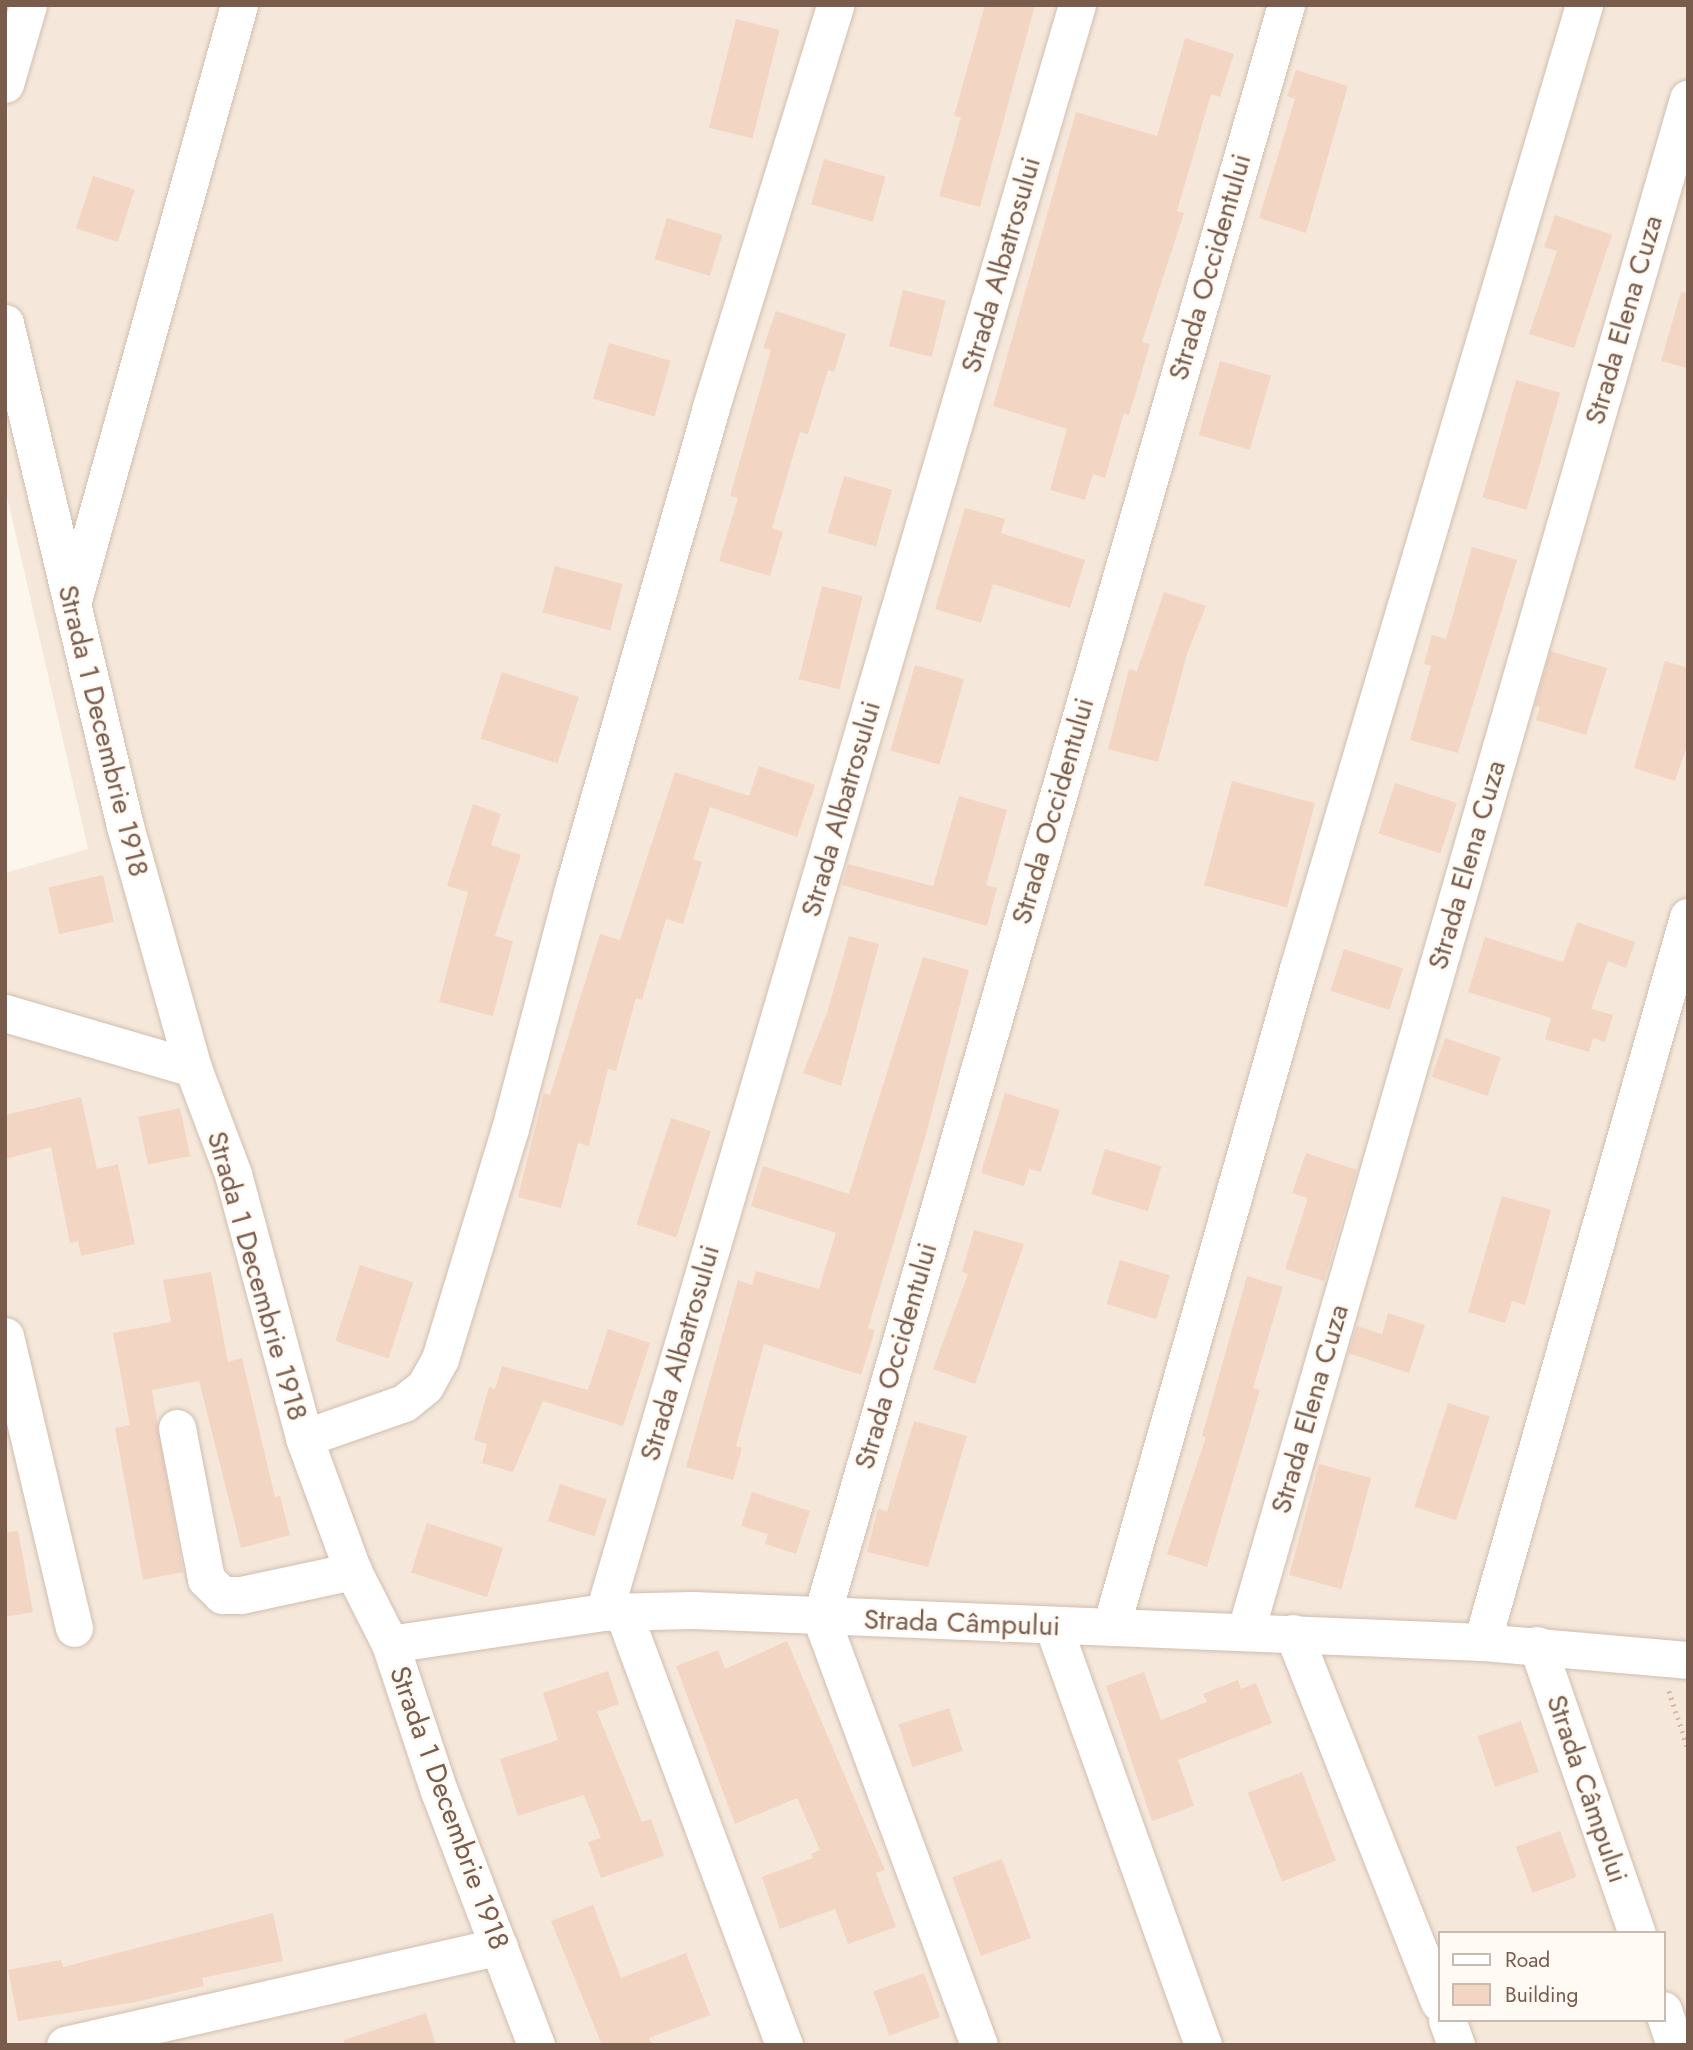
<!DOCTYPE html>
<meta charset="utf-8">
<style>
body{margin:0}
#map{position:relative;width:1693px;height:2050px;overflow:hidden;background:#fdf6ec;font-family:Jost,sans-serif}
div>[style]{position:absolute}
.residential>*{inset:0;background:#f5e8da}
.building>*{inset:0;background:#f3d5c3;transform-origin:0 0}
.path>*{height:4.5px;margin-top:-2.25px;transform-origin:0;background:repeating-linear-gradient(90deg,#d9b8a5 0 2px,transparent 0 7px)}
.roads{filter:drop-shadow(0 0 2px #d1beb0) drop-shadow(0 0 2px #d1beb0)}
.minor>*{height:37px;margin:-18.5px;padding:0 18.5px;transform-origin:18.5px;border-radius:18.5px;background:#fff}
span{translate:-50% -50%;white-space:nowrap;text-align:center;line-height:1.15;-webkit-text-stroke:5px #fffaf3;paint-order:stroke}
.street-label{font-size:28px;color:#7a5c4d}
.frame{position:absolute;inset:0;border:7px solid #7a5c4d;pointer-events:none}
.legend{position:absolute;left:1438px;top:1931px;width:228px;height:91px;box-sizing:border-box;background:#fffaf3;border:2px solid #cabbb1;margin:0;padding:9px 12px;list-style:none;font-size:21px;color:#7a5c4d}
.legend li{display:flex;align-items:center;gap:14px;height:35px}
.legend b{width:35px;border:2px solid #cabbb1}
</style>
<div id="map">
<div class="residential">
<i style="clip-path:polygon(evenodd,8px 5px,1688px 5px,1688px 2045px,5px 2045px,5px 873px,88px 849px,5px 488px,8px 5px,1439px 1933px,1663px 1933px,1663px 2020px,1439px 2020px,1439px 1933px)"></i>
</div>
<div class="building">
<i style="clip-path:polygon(985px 5px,1035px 5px,980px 207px,939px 196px,961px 117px,954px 116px)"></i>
<i style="left:736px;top:19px;width:45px;height:112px;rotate:14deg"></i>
<i style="clip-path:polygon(1185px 38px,1234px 54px,1220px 97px,1211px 94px,1177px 211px,1184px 213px,1142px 342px,1150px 344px,1129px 415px,1124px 413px,1105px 478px,1093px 474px,1085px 500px,1050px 490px,1067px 429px,993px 406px,1076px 112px,1157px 136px)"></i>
<i style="clip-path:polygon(1296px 70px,1348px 86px,1306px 233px,1259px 218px,1295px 99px,1287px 96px)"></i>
<i style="left:824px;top:159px;width:64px;height:47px;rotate:16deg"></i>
<i style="left:93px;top:176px;width:44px;height:55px;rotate:18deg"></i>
<i style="clip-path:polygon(1555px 215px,1612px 235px,1574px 348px,1529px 334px,1557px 251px,1544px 247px)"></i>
<i style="left:667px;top:218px;width:58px;height:43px;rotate:17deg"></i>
<i style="left:903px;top:290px;width:44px;height:58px;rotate:14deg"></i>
<i style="clip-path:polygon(1681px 292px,1688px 293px,1688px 368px,1661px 361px)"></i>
<i style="clip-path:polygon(776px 311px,846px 334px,834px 372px,828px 370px,808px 434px,800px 432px,772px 528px,783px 532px,770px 576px,719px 561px,738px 498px,730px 496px,771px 350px,763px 348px)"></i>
<i style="left:609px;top:343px;width:64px;height:58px;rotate:16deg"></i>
<i style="left:1220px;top:361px;width:53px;height:77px;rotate:16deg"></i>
<i style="left:1516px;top:380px;width:46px;height:122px;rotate:16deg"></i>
<i style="left:844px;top:476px;width:50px;height:59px;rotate:16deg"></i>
<i style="clip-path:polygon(965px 508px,1005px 519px,1001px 533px,1085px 560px,1070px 608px,993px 584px,981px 623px,935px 609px)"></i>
<i style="clip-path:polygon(1472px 547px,1517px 560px,1458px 753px,1410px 740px,1431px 666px,1424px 664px,1432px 635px,1446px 639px)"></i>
<i style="left:555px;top:566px;width:70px;height:48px;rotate:15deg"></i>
<i style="left:822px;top:586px;width:42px;height:96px;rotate:14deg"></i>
<i style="clip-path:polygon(1164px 592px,1206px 606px,1187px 654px,1158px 762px,1108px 749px,1129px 669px,1137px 671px)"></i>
<i style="clip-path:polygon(1550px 651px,1607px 668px,1586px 735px,1536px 720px,1540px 707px,1535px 706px)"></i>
<i style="clip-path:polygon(1665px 661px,1688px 668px,1688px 743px,1675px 781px,1634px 768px)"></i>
<i style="left:915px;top:665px;width:51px;height:89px;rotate:16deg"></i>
<i style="left:502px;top:672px;width:81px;height:70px;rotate:18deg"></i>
<i style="clip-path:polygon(759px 766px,815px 785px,797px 837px,710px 807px,693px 859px,702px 862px,683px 924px,666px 919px,642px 1000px,636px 998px,616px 1071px,608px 1069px,589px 1146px,578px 1143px,561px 1208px,518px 1197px,544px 1093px,550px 1095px,600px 934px,620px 940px,675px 772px,749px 796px)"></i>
<i style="left:1232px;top:781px;width:86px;height:108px;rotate:15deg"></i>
<i style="left:1395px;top:783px;width:65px;height:53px;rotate:18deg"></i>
<i style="clip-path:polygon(959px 796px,1007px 810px,986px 885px,997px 888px,987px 926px,842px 885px,848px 864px,933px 886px)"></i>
<i style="clip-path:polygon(473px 804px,501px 814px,491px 845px,521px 855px,495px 936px,513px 941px,493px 1016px,439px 1002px,468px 892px,447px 886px)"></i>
<i style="left:103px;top:875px;width:48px;height:56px;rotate:77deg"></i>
<i style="clip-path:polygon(1577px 922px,1635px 942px,1626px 968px,1608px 961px,1591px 1009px,1613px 1015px,1605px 1042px,1593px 1038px,1589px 1052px,1545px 1039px,1551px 1018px,1468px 992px,1485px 937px,1563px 962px)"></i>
<i style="clip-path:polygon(849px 936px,879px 944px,841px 1086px,803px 1073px,827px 1013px)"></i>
<i style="left:1344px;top:949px;width:62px;height:44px;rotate:18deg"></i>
<i style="clip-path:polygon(923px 957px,969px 970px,925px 1138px,868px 1328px,875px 1330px,861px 1375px,764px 1344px,736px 1446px,742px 1448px,733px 1480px,686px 1467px,738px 1280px,752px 1285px,756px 1271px,819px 1289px,836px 1233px,751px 1206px,763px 1166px,849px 1194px)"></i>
<i style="left:1445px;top:1038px;width:59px;height:41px;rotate:19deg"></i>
<i style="clip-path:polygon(1005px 1093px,1060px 1110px,1041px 1172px,1029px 1169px,1024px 1186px,981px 1173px)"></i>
<i style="clip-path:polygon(81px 1097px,97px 1169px,118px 1164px,135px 1244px,81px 1256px,78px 1241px,70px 1243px,51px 1147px,5px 1159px,5px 1115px)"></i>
<i style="left:180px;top:1108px;width:49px;height:43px;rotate:78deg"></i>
<i style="left:671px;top:1118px;width:42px;height:112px;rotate:18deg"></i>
<i style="left:1105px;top:1149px;width:59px;height:47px;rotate:17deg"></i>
<i style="clip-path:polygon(1306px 1153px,1357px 1170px,1324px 1281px,1285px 1269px,1308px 1198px,1292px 1193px)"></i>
<i style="clip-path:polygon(1502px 1196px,1551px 1210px,1525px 1305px,1512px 1301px,1505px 1323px,1468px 1312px)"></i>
<i style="clip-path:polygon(974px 1230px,1024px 1244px,975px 1384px,933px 1369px,968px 1274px,962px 1272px)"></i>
<i style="left:1120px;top:1260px;width:52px;height:46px;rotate:17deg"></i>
<i style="left:360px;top:1265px;width:56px;height:80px;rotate:18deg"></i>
<i style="clip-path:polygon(211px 1272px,228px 1362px,242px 1358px,275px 1497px,280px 1496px,290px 1535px,241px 1548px,199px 1381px,152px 1390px,183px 1572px,143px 1580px,115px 1428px,130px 1425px,113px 1333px,171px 1322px,163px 1280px)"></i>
<i style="clip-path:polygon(1247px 1276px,1283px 1287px,1253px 1388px,1260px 1390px,1207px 1567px,1167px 1554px,1206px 1437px,1202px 1436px)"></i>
<i style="clip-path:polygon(1388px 1313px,1425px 1325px,1409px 1373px,1348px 1353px,1357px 1326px,1382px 1334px)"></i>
<i style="clip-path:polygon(608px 1329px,650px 1343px,623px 1426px,543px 1401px,513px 1472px,482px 1463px,487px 1444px,474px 1440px,489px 1387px,495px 1389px,502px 1366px,588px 1390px)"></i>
<i style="left:1448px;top:1403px;width:44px;height:109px;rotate:18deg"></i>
<i style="clip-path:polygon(914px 1421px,967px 1436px,928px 1567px,867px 1552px,878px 1509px,887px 1511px)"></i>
<i style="left:1319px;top:1464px;width:54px;height:115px;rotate:15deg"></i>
<i style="left:560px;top:1484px;width:49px;height:39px;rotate:18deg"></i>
<i style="clip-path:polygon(752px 1492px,810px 1511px,796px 1554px,765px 1544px,768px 1534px,741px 1526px)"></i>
<i style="left:427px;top:1523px;width:80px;height:52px;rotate:18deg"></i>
<i style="clip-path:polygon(18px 1531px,33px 1612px,5px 1617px,5px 1532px)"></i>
<i style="clip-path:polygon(787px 1641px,885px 1870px,876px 1873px,896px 1927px,848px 1944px,835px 1909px,780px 1929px,762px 1877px,813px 1858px,811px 1854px,820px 1850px,797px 1798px,735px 1824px,676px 1666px,718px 1650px,725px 1669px)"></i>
<i style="clip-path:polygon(608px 1671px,619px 1704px,597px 1712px,642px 1822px,651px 1819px,664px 1856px,601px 1878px,588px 1842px,601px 1838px,584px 1795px,518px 1816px,500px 1759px,558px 1740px,543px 1693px)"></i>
<i style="clip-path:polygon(1144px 1672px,1161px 1720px,1207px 1702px,1203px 1694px,1238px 1680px,1241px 1689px,1256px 1683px,1272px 1723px,1178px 1760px,1194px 1806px,1152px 1821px,1106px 1686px)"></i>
<i style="left:949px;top:1708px;width:45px;height:53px;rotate:72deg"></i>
<i style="left:1521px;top:1721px;width:54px;height:46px;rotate:71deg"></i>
<i style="left:1302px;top:1772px;width:95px;height:58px;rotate:69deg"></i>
<i style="left:1560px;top:1831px;width:49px;height:47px;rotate:70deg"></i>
<i style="left:1002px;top:1859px;width:84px;height:53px;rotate:70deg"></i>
<i style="clip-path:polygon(593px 1905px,621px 1978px,686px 1953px,710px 2015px,649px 2038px,652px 2045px,602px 2045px,551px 1921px)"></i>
<i style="clip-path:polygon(273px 1913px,283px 1961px,202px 1978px,204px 1986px,136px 2002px,18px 2021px,8px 1970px,61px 1960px,63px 1967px)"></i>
<i style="left:924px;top:1973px;width:47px;height:54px;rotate:70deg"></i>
<i style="clip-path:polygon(426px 2013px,436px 2045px,344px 2045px,344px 2040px)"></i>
</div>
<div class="path">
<i style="left:1669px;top:1691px;width:60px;rotate:71.6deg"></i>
</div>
<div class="roads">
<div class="minor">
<i style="left:5px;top:84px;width:82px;rotate:-73.8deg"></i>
<i style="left:5px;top:323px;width:517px;rotate:76.58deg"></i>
<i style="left:125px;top:826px;width:251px;rotate:74.3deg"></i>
<i style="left:193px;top:1068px;width:113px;rotate:69.3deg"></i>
<i style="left:233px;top:1174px;width:273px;rotate:74.9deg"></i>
<i style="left:304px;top:1438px;width:142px;rotate:69.8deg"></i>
<i style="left:353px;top:1571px;width:82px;rotate:63.1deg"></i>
<i style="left:390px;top:1644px;width:155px;rotate:71.6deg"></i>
<i style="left:439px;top:1791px;width:272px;rotate:69.1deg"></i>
<i style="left:72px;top:604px;width:622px;rotate:-74.42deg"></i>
<i style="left:5px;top:1013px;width:196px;rotate:16.3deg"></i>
<i style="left:5px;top:1336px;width:300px;rotate:76.7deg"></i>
<i style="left:177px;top:1428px;width:154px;rotate:79.1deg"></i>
<i style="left:206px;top:1579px;width:23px;rotate:45deg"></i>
<i style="left:222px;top:1595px;width:19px"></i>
<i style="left:241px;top:1595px;width:115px;rotate:-12.1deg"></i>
<i style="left:304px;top:1438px;width:106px;rotate:-19.3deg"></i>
<i style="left:404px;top:1403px;width:27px;rotate:-39deg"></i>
<i style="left:425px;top:1386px;width:31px;rotate:-61deg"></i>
<i style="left:440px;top:1359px;width:240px;rotate:-73.1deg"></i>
<i style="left:510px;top:1129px;width:255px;rotate:-75.3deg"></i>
<i style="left:575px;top:882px;width:491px;rotate:-74deg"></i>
<i style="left:710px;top:410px;width:424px;rotate:-72.8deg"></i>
<i style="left:604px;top:1612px;width:1675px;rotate:-73.6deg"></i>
<i style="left:623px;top:1612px;width:462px;rotate:69.6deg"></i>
<i style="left:1053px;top:1626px;width:445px;rotate:70.3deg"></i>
<i style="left:1111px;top:1627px;width:681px;rotate:-74.15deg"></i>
<i style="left:1297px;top:972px;width:1009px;rotate:-73.47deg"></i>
<i style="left:1246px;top:1630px;width:1594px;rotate:-73.9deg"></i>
<i style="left:1293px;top:1633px;width:397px;rotate:68.4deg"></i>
<i style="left:1482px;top:1642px;width:754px;rotate:-74.14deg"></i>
<i style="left:390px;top:1644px;width:216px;rotate:-8.5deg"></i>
<i style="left:604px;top:1612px;width:89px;rotate:-1.3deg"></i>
<i style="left:693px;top:1610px;width:790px;rotate:2.32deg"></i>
<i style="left:1482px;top:1642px;width:207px;rotate:5deg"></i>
<i style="left:1537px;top:1645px;width:305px;rotate:70.9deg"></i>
<i style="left:1663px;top:2010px;width:37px;rotate:71deg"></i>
<i style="left:1447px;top:2020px;width:27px;rotate:70deg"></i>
<i style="left:65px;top:2045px;width:445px;rotate:-12.8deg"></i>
<i style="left:979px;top:2045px;width:455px;rotate:-110.3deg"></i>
<i style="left:821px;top:1618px;width:1679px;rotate:-73.92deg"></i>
</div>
</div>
<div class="street-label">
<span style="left:1001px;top:265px;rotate:-74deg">Strada Albatrosului</span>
<span style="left:1210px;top:267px;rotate:-74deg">Strada Occidentului</span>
<span style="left:1624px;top:320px;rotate:-74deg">Strada Elena Cuza</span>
<span style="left:103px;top:731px;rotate:76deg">Strada 1 Decembrie 1918</span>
<span style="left:841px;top:809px;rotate:-74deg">Strada Albatrosului</span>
<span style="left:1053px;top:811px;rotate:-74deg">Strada Occidentului</span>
<span style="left:1467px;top:865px;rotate:-74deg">Strada Elena Cuza</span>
<span style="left:257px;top:1276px;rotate:74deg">Strada 1 Decembrie 1918</span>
<span style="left:680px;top:1353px;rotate:-74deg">Strada Albatrosului</span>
<span style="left:896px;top:1356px;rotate:-74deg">Strada Occidentului</span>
<span style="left:1310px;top:1409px;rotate:-74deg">Strada Elena Cuza</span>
<span style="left:962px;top:1623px;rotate:2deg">Strada Câmpului</span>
<span style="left:1587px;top:1789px;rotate:71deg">Strada Câmpului</span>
<span style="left:449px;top:1808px;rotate:70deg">Strada 1 Decembrie 1918</span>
</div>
<div class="frame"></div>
<ul class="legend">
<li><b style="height:9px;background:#fff"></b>Road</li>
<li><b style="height:19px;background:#f3d5c3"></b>Building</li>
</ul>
</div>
